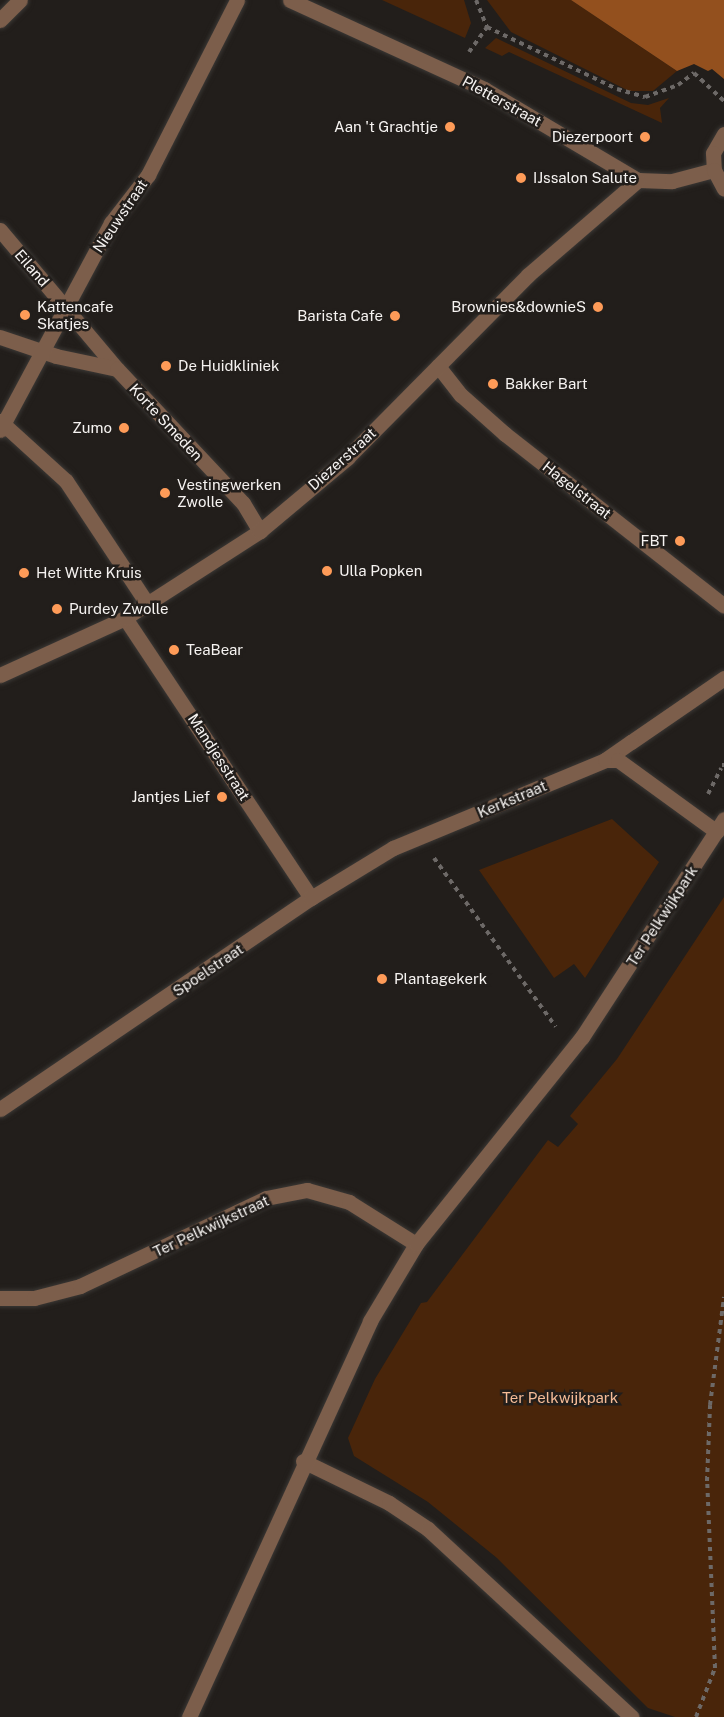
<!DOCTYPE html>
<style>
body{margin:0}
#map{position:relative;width:724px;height:1717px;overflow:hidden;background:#221e1b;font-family:"Public Sans",sans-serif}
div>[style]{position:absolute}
.green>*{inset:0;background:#49250a}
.water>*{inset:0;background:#93501e}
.path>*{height:4px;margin-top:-2px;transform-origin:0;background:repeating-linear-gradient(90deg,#6d6967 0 4.5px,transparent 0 9px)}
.roads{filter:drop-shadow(0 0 2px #3b3835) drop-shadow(0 0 2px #3b3835)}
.lane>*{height:15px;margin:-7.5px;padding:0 7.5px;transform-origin:7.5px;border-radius:7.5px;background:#7c5e4b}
.street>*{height:15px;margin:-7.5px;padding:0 7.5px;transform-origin:7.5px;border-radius:7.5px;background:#7c5e4b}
.dots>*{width:16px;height:16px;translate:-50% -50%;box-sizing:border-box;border:3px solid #221e1b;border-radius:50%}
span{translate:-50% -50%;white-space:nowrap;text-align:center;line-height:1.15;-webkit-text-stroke:5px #221e1b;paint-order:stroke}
.street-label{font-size:15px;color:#f6f3f1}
.poi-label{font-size:15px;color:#f6f3f1}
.right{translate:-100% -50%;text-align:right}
.left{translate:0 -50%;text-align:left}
.park-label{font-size:15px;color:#f6bc97}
</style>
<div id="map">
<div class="green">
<i style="clip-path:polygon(382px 0,464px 0,471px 23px,465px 38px)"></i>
<i style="clip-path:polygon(487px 0,571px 0,677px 71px,653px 91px,629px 91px,511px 32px)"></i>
<i style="clip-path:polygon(496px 38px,631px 103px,648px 105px,669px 98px,660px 108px,662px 123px,509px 52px,502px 56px,485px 48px)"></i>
<i style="clip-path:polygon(612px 819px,659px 862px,585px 978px,574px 964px,554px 978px,479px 870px)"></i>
<i style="clip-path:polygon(724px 897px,724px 1717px,675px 1717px,648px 1708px,497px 1558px,428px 1502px,354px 1456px,348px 1438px,375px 1379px,421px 1303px,427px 1302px,548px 1140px,558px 1147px,578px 1124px,570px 1116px,617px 1059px)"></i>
</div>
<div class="water">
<i style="clip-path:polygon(571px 0,724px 0,724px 79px,712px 69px,708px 71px,694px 64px,677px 71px)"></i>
</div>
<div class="path">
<i style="left:476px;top:0;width:29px;rotate:68deg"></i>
<i style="left:487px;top:27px;width:144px;rotate:25.5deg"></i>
<i style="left:617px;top:89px;width:29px;rotate:16deg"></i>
<i style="left:645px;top:97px;width:35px;rotate:-20deg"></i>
<i style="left:678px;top:85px;width:20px;rotate:-37deg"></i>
<i style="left:694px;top:73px;width:41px;rotate:43deg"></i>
<i style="left:469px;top:52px;width:31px;rotate:-54deg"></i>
<i style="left:724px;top:763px;width:7px;rotate:90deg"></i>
<i style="left:708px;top:794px;width:29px;rotate:-63deg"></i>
<i style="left:434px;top:858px;width:208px;rotate:54.2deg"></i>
<i style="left:696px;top:1717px;width:53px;rotate:-68.8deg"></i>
<i style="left:715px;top:1668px;width:187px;rotate:-92.4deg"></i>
<i style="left:707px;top:1481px;width:76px;rotate:-87.7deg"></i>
<i style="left:710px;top:1405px;width:109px;rotate:-82.6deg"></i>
</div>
<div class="roads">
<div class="lane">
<i style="left:631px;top:742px;width:113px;rotate:-34.5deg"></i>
</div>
<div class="street">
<i style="left:290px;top:0;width:213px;rotate:24.6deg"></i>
<i style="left:484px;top:89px;width:179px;rotate:30.6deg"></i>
<i style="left:638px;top:180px;width:34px;rotate:2deg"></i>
<i style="left:672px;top:181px;width:43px;rotate:-14.7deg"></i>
<i style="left:0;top:20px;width:28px;rotate:-45deg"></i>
<i style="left:724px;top:134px;width:22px;rotate:120deg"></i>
<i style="left:713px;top:153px;width:17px;rotate:87deg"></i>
<i style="left:714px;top:170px;width:21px;rotate:62deg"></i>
<i style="left:0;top:230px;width:182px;rotate:49.9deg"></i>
<i style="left:0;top:337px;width:59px;rotate:18.7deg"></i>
<i style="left:56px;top:356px;width:62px;rotate:12deg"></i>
<i style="left:117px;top:369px;width:184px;rotate:46.8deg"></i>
<i style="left:243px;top:503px;width:33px;rotate:59deg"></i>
<i style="left:438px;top:366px;width:37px;rotate:52deg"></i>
<i style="left:461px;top:395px;width:59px;rotate:41.6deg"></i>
<i style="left:505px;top:434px;width:278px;rotate:38.1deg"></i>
<i style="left:0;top:421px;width:89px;rotate:42.3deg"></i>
<i style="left:66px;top:481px;width:149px;rotate:56.5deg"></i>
<i style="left:0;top:430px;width:235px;rotate:-61.8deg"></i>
<i style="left:111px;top:223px;width:61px;rotate:-52.4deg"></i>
<i style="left:148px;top:175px;width:196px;rotate:-63deg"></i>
<i style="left:125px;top:618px;width:336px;rotate:56.4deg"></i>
<i style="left:0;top:675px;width:137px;rotate:-24.5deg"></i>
<i style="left:125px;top:618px;width:161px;rotate:-32.8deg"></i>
<i style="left:260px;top:531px;width:114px;rotate:-40deg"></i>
<i style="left:347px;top:458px;width:257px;rotate:-45.3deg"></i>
<i style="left:528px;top:275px;width:145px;rotate:-40.8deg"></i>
<i style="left:605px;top:760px;width:32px;rotate:-35deg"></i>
<i style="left:0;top:1109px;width:376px;rotate:-34.2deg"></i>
<i style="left:311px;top:898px;width:96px;rotate:-31.4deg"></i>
<i style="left:393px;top:848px;width:230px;rotate:-22.5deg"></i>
<i style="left:605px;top:760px;width:13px"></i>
<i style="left:618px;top:760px;width:122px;rotate:36deg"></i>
<i style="left:0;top:1298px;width:34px"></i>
<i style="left:34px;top:1298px;width:48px;rotate:-14.6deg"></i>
<i style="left:80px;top:1286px;width:206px;rotate:-25.3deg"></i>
<i style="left:266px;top:1198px;width:42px;rotate:-11deg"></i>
<i style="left:307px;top:1190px;width:44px;rotate:15.9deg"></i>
<i style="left:349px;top:1202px;width:79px;rotate:32.1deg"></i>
<i style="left:303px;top:1461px;width:96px;rotate:26deg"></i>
<i style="left:389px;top:1503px;width:47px;rotate:33.7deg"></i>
<i style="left:428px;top:1529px;width:277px;rotate:42.7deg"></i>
<i style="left:189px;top:1717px;width:435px;rotate:-65.4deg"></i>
<i style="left:370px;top:1321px;width:90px;rotate:-59.1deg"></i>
<i style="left:416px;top:1244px;width:265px;rotate:-51.3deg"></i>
<i style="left:582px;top:1037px;width:260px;rotate:-56.9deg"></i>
</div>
</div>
<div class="dots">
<i style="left:450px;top:127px;background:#fe9b58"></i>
<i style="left:645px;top:137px;background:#fe9b58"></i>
<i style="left:521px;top:178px;background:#fe9b58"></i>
<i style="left:598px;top:307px;background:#fe9b58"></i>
<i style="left:25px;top:315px;background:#fe9b58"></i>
<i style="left:395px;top:316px;background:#fe9b58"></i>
<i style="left:166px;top:366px;background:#fe9b58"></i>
<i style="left:493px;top:384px;background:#fe9b58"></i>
<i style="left:124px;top:428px;background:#fe9b58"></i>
<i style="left:165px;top:493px;background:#fe9b58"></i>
<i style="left:680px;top:541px;background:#fe9b58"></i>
<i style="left:327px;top:571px;background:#fe9b58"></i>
<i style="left:24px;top:573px;background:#fe9b58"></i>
<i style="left:57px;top:609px;background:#fe9b58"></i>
<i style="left:174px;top:650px;background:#fe9b58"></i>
<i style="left:222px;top:797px;background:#fe9b58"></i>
<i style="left:382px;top:979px;background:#fe9b58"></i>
</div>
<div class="street-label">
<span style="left:502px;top:101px;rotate:29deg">Pletterstraat</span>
<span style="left:120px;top:216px;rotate:-56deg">Nieuwstraat</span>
<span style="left:32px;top:268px;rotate:49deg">Eiland</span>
<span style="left:166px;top:422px;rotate:47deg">Korte Smeden</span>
<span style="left:342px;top:459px;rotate:-42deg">Diezerstraat</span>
<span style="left:577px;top:490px;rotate:38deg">Hagelstraat</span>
<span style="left:219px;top:757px;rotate:57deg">Mandjesstraat</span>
<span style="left:512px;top:799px;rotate:-23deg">Kerkstraat</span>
<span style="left:662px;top:916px;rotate:-57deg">Ter Pelkwijkpark</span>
<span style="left:208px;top:970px;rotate:-34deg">Spoelstraat</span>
<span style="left:211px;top:1226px;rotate:-25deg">Ter Pelkwijkstraat</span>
</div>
<div class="poi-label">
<span class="right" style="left:438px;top:127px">Aan 't Grachtje</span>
<span class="right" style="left:633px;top:137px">Diezerpoort</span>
<span class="left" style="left:533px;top:178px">IJssalon Salute</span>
<span class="left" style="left:37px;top:315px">Kattencafe<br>Skatjes</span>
<span class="right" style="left:586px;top:307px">Brownies&amp;downieS</span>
<span class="right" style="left:383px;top:316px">Barista Cafe</span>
<span class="left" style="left:178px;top:366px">De Huidkliniek</span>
<span class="left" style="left:505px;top:384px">Bakker Bart</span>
<span class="right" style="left:112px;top:428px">Zumo</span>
<span class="left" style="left:177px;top:493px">Vestingwerken<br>Zwolle</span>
<span class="right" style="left:668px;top:541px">FBT</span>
<span class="left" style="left:339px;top:571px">Ulla Popken</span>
<span class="left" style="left:36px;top:573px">Het Witte Kruis</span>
<span class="left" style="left:69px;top:609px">Purdey Zwolle</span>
<span class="left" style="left:186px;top:650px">TeaBear</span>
<span class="right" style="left:210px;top:797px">Jantjes Lief</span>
<span class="left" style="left:394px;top:979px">Plantagekerk</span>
</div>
<div class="park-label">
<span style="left:560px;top:1398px">Ter Pelkwijkpark</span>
</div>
</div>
